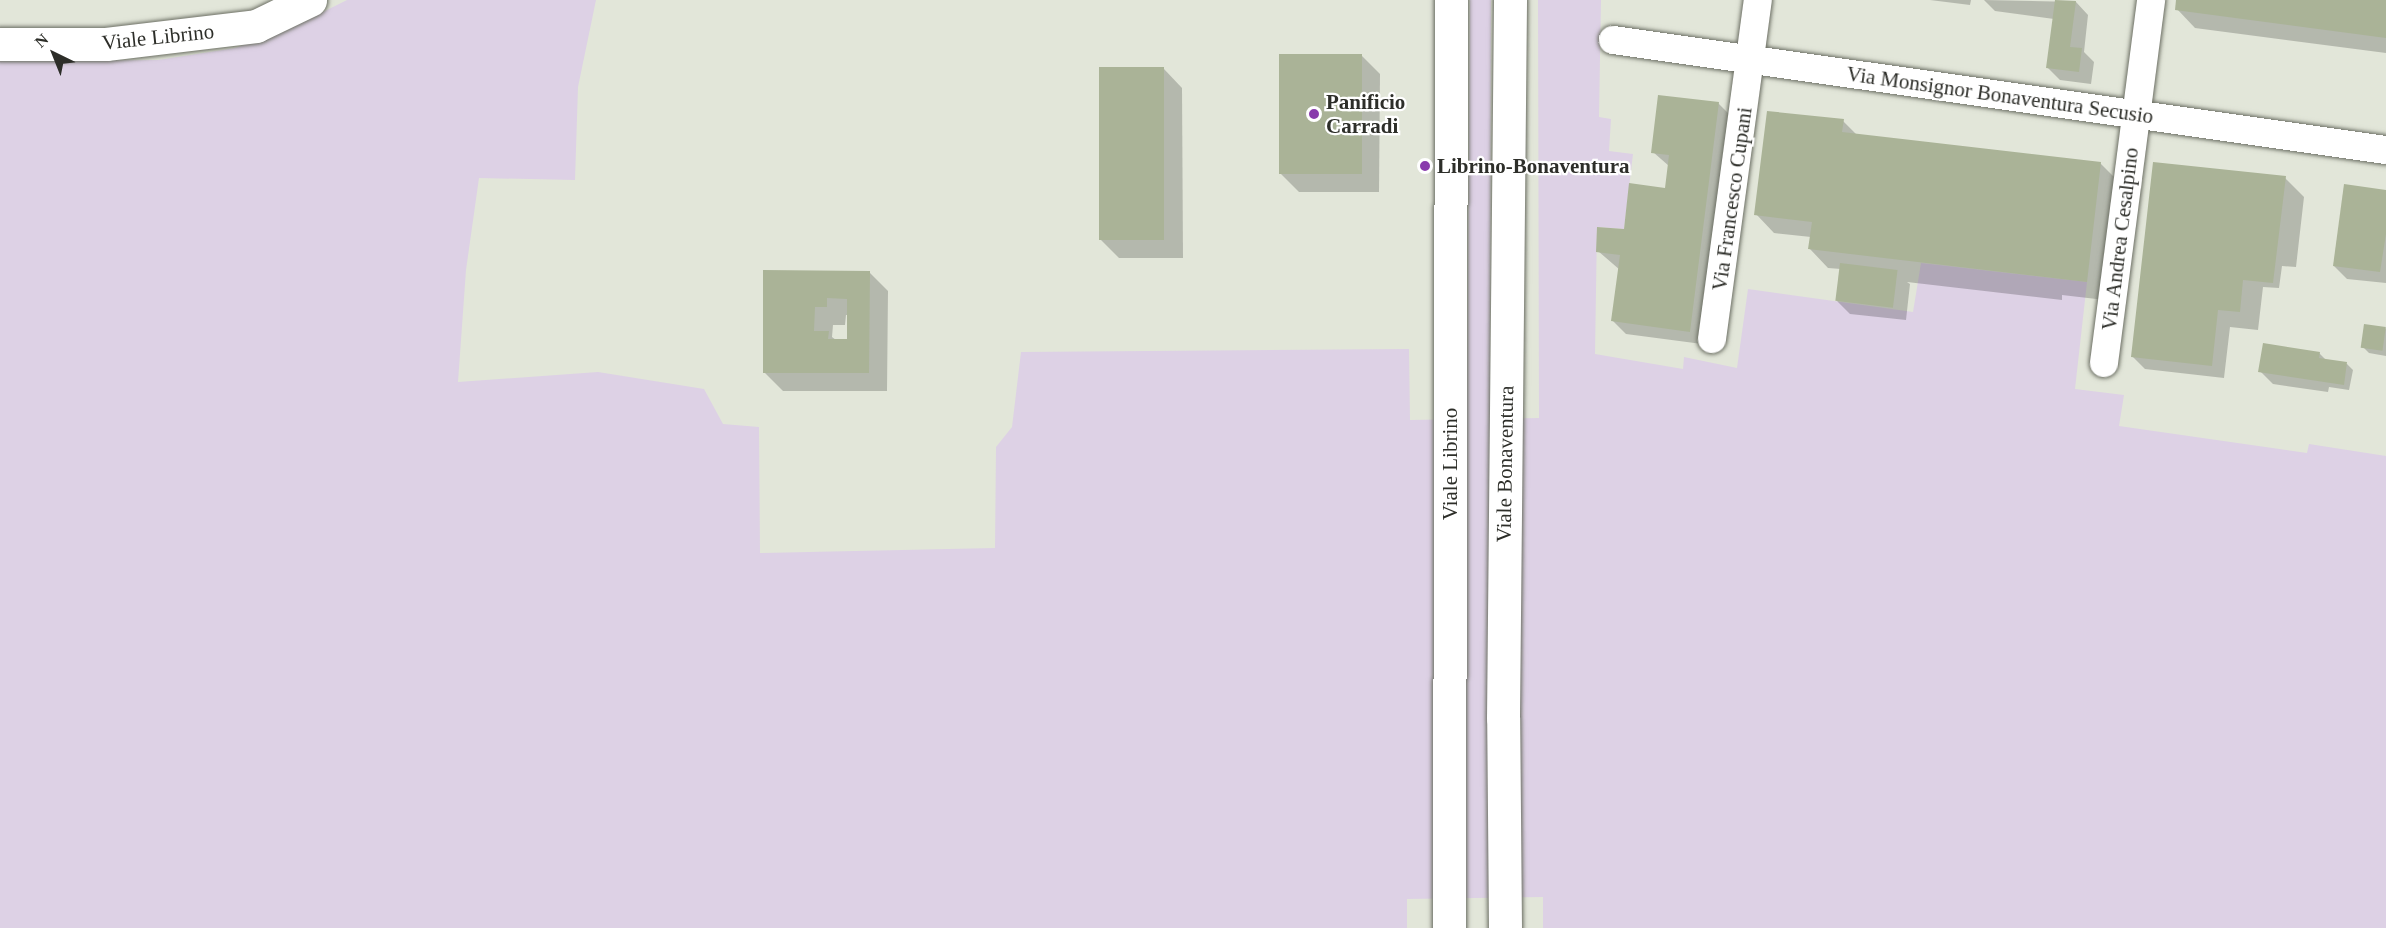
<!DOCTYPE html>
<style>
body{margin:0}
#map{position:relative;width:2386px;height:928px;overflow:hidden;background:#e2e6d9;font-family:Georgia,serif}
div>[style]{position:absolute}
.green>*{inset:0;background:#ddd1e5}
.shadow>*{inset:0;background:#0003}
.building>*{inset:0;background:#aab397;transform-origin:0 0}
.roads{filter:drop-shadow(0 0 2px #6c6f64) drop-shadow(0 0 2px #6c6f64)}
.minor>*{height:28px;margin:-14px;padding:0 14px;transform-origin:14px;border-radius:14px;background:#fff}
.secondary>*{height:33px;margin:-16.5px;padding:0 16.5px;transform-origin:16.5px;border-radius:16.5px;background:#fff}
.dots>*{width:16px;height:16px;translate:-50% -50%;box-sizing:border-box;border:3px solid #fff;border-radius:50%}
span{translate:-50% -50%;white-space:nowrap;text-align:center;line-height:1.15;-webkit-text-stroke:4.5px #fff;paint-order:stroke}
.street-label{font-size:21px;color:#2d2e29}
.poi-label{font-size:21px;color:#2d2e29;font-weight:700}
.left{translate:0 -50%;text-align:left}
.north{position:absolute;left:24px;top:24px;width:60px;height:60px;-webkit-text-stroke:4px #fff;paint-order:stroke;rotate:317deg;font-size:16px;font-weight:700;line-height:24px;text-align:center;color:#2d2e29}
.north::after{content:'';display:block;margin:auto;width:21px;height:27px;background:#2d2e29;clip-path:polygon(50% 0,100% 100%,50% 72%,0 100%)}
</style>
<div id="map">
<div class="green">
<i style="clip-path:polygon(347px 0,596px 0,578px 87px,575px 180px,479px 178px,466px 270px,458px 382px,598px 372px,704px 389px,723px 424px,759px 427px,760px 553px,995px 548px,996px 447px,1012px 427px,1021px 352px,1409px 349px,1410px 420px,1467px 419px,1470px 0,1491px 0,1490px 419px,1539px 418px,1538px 0,1601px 0,1599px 117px,1611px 119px,1609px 151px,1633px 154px,1624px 229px,1597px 227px,1595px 354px,1683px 369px,1684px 357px,1737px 368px,1748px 289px,1913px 312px,1921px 263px,2087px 282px,2075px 389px,2124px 395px,2119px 426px,2307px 453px,2309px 444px,2386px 456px,2386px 928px,1543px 928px,1543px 897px,1407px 899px,1407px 928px,0 928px,0 61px,158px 60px,235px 48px,295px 26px)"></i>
</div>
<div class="shadow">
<i style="clip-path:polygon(1930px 0,1971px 0,1970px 5px)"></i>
<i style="clip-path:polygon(1984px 0,2076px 2px,2088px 15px,2084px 52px,2094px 62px,2091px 84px,2060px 80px,2047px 67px,2054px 19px,1995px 11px)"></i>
<i style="clip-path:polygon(2178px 0,2386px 0,2386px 53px,2195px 28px,2177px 9px)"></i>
<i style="clip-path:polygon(1361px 55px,1380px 74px,1379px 192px,1299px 192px,1280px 173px)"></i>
<i style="clip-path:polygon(1164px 69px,1182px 88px,1183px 258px,1119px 258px,1101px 240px)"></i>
<i style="clip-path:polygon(1718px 103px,1731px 116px,1702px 344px,1626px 334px,1613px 321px,1620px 270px,1598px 251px,1626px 231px,1667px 189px,1669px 166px,1653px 152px)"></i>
<i style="clip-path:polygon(1843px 121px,1857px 135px,2100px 163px,2119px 182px,2105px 300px,2062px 295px,2062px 300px,1907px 282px,1910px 284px,1906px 320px,1850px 314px,1837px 301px,1841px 269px,1828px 268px,1810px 249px,1811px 237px,1774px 233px,1756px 214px)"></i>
<i style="clip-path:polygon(2285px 178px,2304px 197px,2296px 267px,2282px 266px,2279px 288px,2263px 287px,2258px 330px,2230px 327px,2224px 378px,2145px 369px,2132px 356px)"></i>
<i style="clip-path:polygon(2386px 192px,2386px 283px,2347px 279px,2334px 266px)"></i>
<i style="clip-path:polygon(evenodd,765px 272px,869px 272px,888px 291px,887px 391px,783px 391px,764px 372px,765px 272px,846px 315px,849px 315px,848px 341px,836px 340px,832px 337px,833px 325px,845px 325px,846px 315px)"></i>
<i style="clip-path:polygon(2386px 328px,2386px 356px,2369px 353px,2363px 347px)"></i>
<i style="clip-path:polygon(2319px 353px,2327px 361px,2347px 364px,2353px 370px,2349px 390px,2329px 387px,2328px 392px,2273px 384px,2260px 371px)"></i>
</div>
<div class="building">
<i style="clip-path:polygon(2055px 0,2076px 1px,2070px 47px,2082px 48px,2079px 72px,2046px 68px)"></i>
<i style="clip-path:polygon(2176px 0,2386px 0,2386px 38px,2175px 10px)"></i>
<i style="left:1279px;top:54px;width:83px;height:120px"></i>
<i style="left:1164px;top:67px;width:173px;height:65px;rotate:90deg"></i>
<i style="clip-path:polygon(1658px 95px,1719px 102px,1690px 332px,1611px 321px,1620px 255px,1596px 252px,1597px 227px,1624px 229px,1629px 183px,1665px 188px,1669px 155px,1651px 153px)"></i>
<i style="clip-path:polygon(1767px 111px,1844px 119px,1842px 132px,2101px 162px,2087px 282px,1808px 249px,1812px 222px,1754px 215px)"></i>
<i style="clip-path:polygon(2153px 162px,2286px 176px,2273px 283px,2243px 280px,2240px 312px,2218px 310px,2212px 366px,2131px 357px)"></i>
<i style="clip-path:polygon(2344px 184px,2386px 190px,2386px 234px,2380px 272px,2333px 266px)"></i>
<i style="left:1840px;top:263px;width:58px;height:38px;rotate:7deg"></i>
<i style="clip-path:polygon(evenodd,763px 270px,870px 271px,869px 373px,763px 373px,763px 270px,827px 298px,847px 299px,847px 339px,828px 339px,829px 331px,814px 331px,815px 307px,827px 307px,827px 298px)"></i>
<i style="left:2364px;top:324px;width:22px;height:24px;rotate:8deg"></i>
<i style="clip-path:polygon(2263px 343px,2320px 352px,2319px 358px,2347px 362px,2344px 385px,2258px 372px)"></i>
</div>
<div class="roads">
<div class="minor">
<i style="left:1613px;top:40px;width:781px;rotate:8.1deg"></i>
<i style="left:1712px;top:339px;width:342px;rotate:-82.3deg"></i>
<i style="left:2104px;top:363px;width:366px;rotate:-82.6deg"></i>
</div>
<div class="secondary">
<i style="left:0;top:44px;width:106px"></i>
<i style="left:106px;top:44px;width:151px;rotate:-6.8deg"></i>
<i style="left:256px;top:26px;width:60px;rotate:-25.7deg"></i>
<i style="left:1449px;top:928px;width:928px;rotate:-89.88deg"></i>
<i style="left:1505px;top:928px;width:210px;rotate:-90.5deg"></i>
<i style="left:1503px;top:718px;width:718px;rotate:-89.44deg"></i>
</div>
</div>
<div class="dots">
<i style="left:1314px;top:114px;background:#893bac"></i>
<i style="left:1425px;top:166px;background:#893bac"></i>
</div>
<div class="street-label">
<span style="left:158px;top:37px;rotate:-6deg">Viale Librino</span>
<span style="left:2000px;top:95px;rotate:8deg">Via Monsignor Bonaventura Secusio</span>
<span style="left:1732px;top:199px;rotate:-82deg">Via Francesco Cupani</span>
<span style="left:2120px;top:239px;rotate:-83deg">Via Andrea Cesalpino</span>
<span style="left:1450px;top:464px;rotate:-90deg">Viale Librino</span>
<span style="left:1505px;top:464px;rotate:-89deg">Viale Bonaventura</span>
</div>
<div class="poi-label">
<span class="left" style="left:1326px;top:114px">Panificio<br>Carradi</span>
<span class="left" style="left:1437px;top:166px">Librino-Bonaventura</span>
</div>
<div class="north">N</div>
</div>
